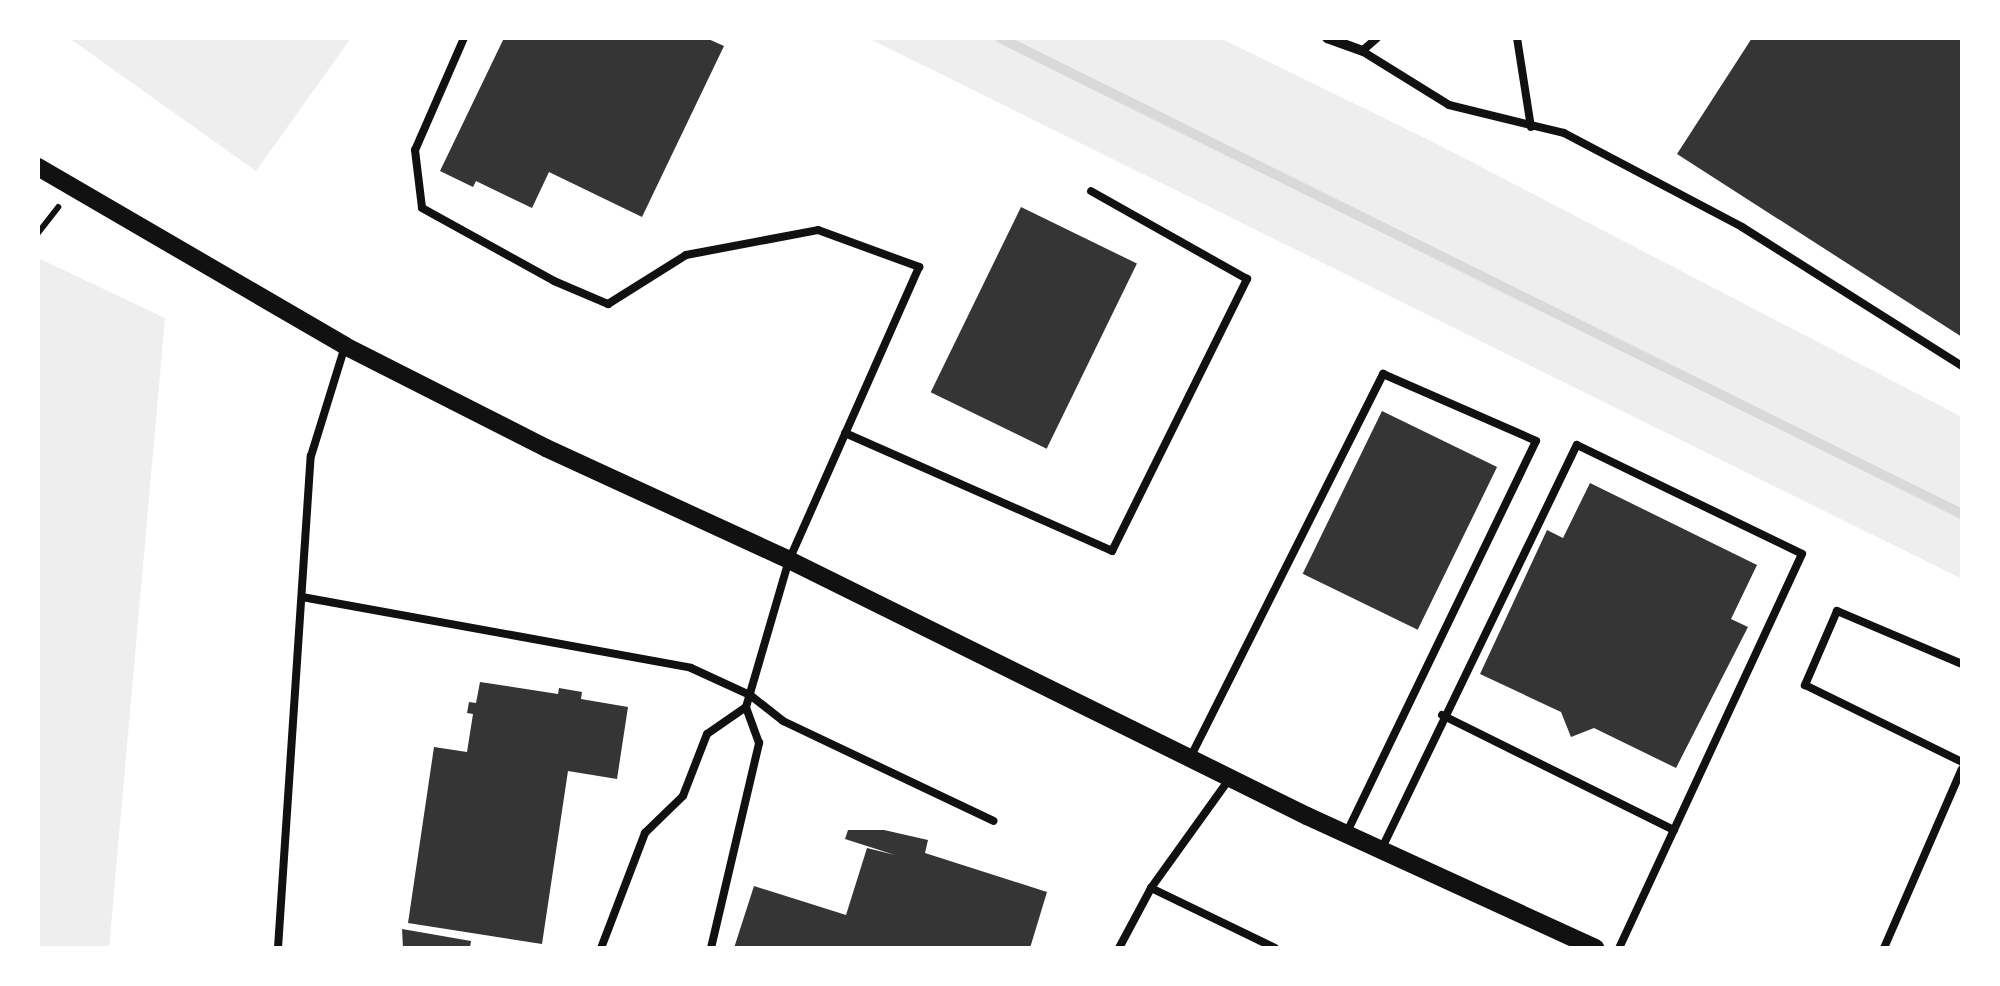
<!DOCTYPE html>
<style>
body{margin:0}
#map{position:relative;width:2000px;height:986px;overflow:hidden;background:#fff;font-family:"Playfair Display",serif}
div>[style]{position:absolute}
.green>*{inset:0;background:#eee}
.stream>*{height:10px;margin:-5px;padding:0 5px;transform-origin:5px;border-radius:5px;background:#d9d9d9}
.building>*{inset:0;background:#353535;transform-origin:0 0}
.path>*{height:6px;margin:-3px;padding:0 3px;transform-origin:3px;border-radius:3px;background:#111}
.service>*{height:8px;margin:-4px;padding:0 4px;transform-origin:4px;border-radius:4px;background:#111}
.minor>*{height:10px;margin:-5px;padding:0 5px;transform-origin:5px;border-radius:5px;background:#111}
.tertiary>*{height:18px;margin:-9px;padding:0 9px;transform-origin:9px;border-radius:9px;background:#111}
span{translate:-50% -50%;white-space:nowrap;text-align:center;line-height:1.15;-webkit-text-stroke:8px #fff;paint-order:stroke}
.frame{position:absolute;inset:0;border:40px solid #fff;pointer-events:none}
</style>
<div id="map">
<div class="green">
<i style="clip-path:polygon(69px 38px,351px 38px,256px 171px)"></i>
<i style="clip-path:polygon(868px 38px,1220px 38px,1433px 142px,1962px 417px,1962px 579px)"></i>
<i style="clip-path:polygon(38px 258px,165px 318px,109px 948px,38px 948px)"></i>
</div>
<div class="stream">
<i style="left:1000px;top:38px;width:1073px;rotate:26.33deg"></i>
</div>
<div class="building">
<i style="clip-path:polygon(504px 38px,706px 38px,724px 46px,642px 217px,549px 172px,532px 208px,476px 181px,473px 187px,440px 171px)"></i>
<i style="clip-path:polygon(1752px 38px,1962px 38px,1962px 337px,1677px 154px)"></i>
<i style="left:1021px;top:207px;width:129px;height:206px;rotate:26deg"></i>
<i style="left:1382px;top:411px;width:128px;height:181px;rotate:26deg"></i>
<i style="clip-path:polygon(1590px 483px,1757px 565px,1731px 619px,1748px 627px,1676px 768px,1594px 728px,1571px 737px,1561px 712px,1480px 674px,1547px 530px,1563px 538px)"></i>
<i style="clip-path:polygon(480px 682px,558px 694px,559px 688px,582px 692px,581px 699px,628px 707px,617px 779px,568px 771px,542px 944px,408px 923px,434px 747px,467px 752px,473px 714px,467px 713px,469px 702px,476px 703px)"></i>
<i style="clip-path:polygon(848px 830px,884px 830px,928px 840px,925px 853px,1047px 892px,1030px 948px,734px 948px,754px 886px,846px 915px,867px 848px,895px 855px,845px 839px)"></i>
<i style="clip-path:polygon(402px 929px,471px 941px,470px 948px,403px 948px)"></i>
</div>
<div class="path">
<i style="left:38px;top:233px;width:33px;rotate:-52deg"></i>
</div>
<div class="service">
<i style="left:464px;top:38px;width:122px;rotate:113.6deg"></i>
<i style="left:415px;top:150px;width:58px;rotate:83.1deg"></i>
<i style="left:422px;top:208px;width:151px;rotate:28.9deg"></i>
<i style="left:554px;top:281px;width:59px;rotate:23.1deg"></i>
<i style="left:608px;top:304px;width:92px;rotate:-32.1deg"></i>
<i style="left:686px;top:255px;width:134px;rotate:-10.7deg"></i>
<i style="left:818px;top:230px;width:108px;rotate:20.1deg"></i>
<i style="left:919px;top:267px;width:321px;rotate:113.9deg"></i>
<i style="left:789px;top:560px;width:153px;rotate:106.3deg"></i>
<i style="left:746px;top:707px;width:47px;rotate:145.3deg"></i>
<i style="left:707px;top:734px;width:66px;rotate:111.2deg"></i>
<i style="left:683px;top:796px;width:53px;rotate:135.8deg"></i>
<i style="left:645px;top:833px;width:123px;rotate:110.9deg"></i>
<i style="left:1377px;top:38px;width:20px;rotate:139deg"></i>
<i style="left:1362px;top:51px;width:102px;rotate:31.8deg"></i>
<i style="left:1449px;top:105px;width:118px;rotate:13.7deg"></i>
<i style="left:1564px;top:133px;width:201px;rotate:27.8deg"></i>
<i style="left:1742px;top:227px;width:260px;rotate:32.3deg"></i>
<i style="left:1517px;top:38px;width:90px;rotate:81.1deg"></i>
<i style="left:845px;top:433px;width:292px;rotate:23.8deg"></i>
<i style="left:1112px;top:551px;width:304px;rotate:-63.6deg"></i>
<i style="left:1247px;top:279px;width:179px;rotate:-150.6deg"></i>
<i style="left:302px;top:597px;width:395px;rotate:10.3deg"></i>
<i style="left:691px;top:668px;width:65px;rotate:24.6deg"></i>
<i style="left:750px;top:695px;width:42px;rotate:38.2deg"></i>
<i style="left:783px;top:721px;width:233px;rotate:25.4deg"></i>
<i style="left:1962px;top:664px;width:136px;rotate:-157deg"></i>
<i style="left:1837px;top:611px;width:81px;rotate:113.4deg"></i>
<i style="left:1805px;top:685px;width:175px;rotate:26.1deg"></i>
<i style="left:1442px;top:715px;width:259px;rotate:26.4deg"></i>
<i style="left:1191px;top:756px;width:428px;rotate:-63.3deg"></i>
<i style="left:1383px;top:374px;width:167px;rotate:23.6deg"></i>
<i style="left:1536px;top:441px;width:437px;rotate:115.8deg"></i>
<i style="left:1381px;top:850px;width:450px;rotate:-64.2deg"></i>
<i style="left:1577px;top:445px;width:250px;rotate:25.8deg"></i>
<i style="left:1802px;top:554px;width:434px;rotate:114.9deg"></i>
<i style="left:1151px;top:888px;width:138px;rotate:25.8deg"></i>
<i style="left:278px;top:948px;width:493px;rotate:-86.2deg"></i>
<i style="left:311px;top:456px;width:115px;rotate:-72.8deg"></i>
<i style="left:711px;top:948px;width:211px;rotate:-76.8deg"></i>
<i style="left:759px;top:743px;width:38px;rotate:-110deg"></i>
<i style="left:1119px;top:948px;width:68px;rotate:-61.9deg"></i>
<i style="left:1151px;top:888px;width:135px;rotate:-54.3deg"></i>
<i style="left:1884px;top:948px;width:195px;rotate:-66.5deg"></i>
</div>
<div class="minor">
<i style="left:1327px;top:38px;width:37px;rotate:20deg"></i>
</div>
<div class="tertiary">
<i style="left:38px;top:167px;width:355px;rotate:30.2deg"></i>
<i style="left:345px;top:346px;width:225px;rotate:26.9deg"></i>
<i style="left:546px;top:448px;width:268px;rotate:24.7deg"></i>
<i style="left:789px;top:560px;width:578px;rotate:26.3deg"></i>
<i style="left:1307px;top:816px;width:317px;rotate:24.6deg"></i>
</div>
<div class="frame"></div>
</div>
